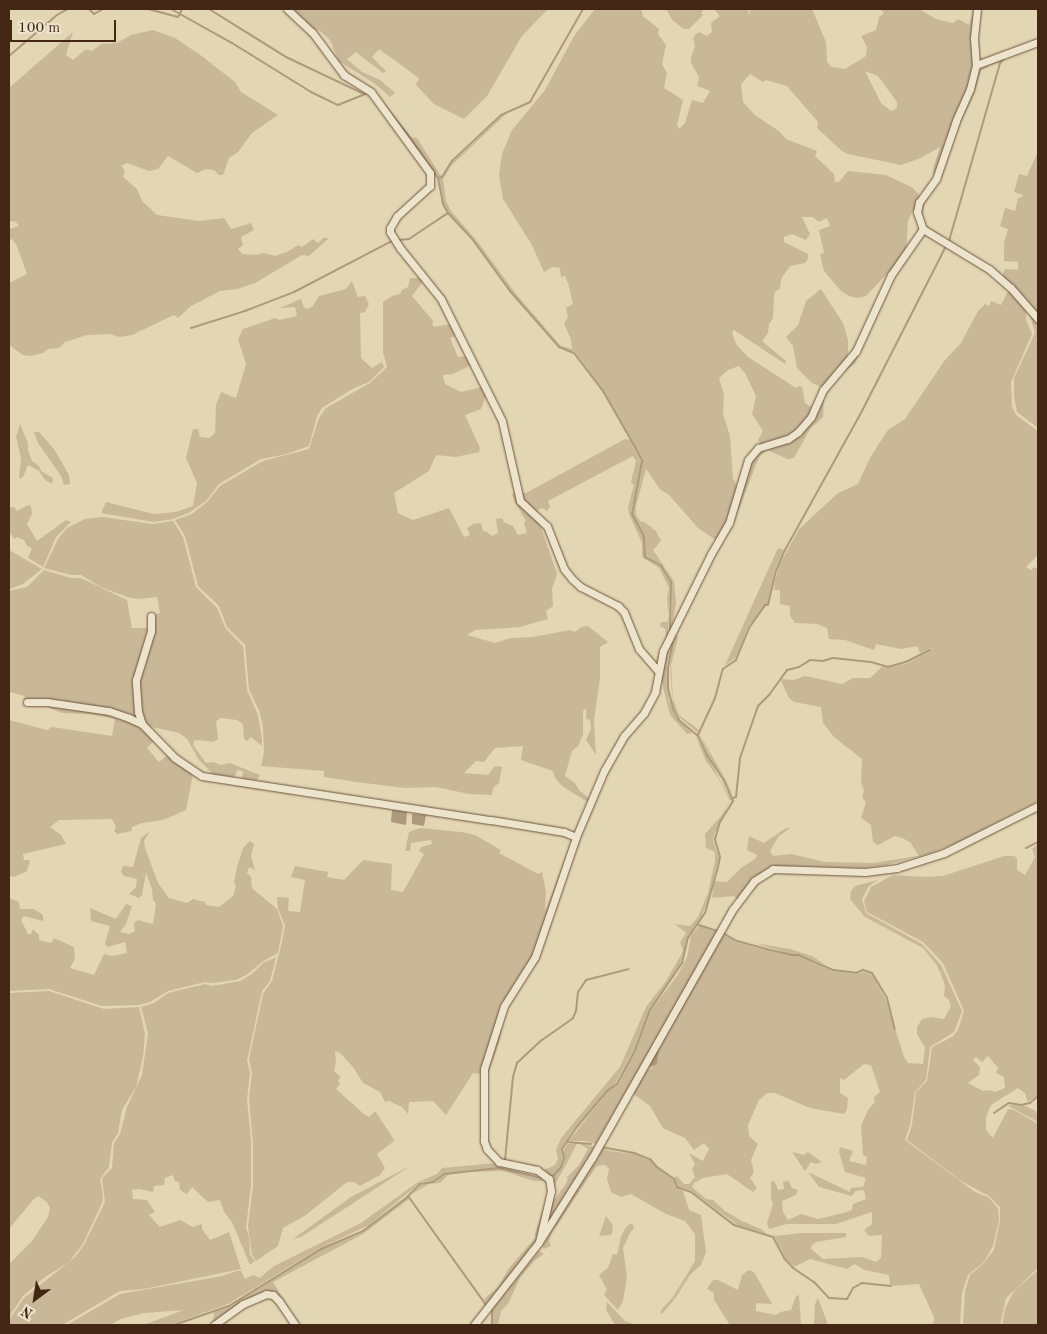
<!DOCTYPE html>
<style>
body{margin:0}
#map{position:relative;width:1047px;height:1334px;overflow:hidden;background:#e3d6b2;font-family:"Old Standard TT",serif}
div>[style]{position:absolute}
.green>*{inset:0;background:#c8b897}
.water>*{inset:0;background:#ad9a7c}
.stream>*{height:2px;margin:-1px;padding:0 1px;transform-origin:1px;border-radius:1px;background:#ad9a7c}
.roads{filter:drop-shadow(0 0 1px #6c523c) drop-shadow(0 0 1px #6c523c)}
.minor>*{height:7px;margin:-3.5px;padding:0 3.5px;transform-origin:3.5px;border-radius:3.5px;background:#ede4cd}
span{translate:-50% -50%;white-space:nowrap;text-align:center;line-height:1.15;-webkit-text-stroke:4px #ede4cd;paint-order:stroke}
.frame{position:absolute;inset:0;border:10px solid #442614;pointer-events:none}
.north{position:absolute;left:10px;top:1274px;width:50px;height:50px;-webkit-text-stroke:4px #ede4cd;paint-order:stroke;rotate:211deg;font-size:14px;font-weight:700;line-height:20px;text-align:center;color:#442614}
.north::after{content:'';display:block;margin:auto;width:18px;height:22px;background:#442614;clip-path:polygon(50% 0,100% 100%,50% 72%,0 100%)}
.scale{position:absolute;left:10px;top:20px;width:106px;height:22px;box-sizing:border-box;border:2px solid #442614;border-top:0;padding-left:6px;font-size:15px;line-height:18px;white-space:nowrap;color:#442614;-webkit-text-stroke:4px #ede4cd;paint-order:stroke}
</style>
<div id="map">
<div class="green">
<i style="clip-path:polygon(289px 9px,548px 9px,522px 36px,487px 96px,464px 119px,434px 104px,416px 85px,419px 78px,379px 49px,372px 57px,386px 71px,383px 73px,356px 52px,347px 59px,362px 72px,380px 80px,395px 93px,390px 97px,375px 84px,339px 61px,330px 40px,320px 31px,312px 29px)"></i>
<i style="clip-path:polygon(evenodd,595px 9px,641px 9px,643px 16px,659px 29px,658px 34px,666px 45px,662px 64px,667px 73px,664px 88px,683px 100px,677px 125px,679px 129px,685px 123px,692px 100px,703px 103px,710px 91px,697px 86px,699px 77px,691px 63px,691px 57px,695px 46px,693px 38px,696px 34px,699px 32px,707px 36px,712px 32px,711px 23px,720px 16px,714px 9px,747px 9px,751px 17px,749px 9px,812px 9px,826px 42px,827px 62px,832px 67px,845px 69px,866px 56px,867px 47px,861px 36px,876px 30px,879px 17px,884px 13px,880px 9px,919px 9px,936px 19px,953px 23px,958px 19px,969px 25px,974px 9px,975px 60px,970px 87px,946px 142px,943px 143px,946px 143px,934px 177px,933px 169px,940px 147px,921px 158px,901px 165px,848px 154px,842px 151px,817px 128px,818px 122px,787px 86px,766px 80px,763px 82px,750px 74px,741px 84px,743px 102px,755px 115px,779px 131px,786px 139px,817px 151px,815px 156px,834px 174px,835px 182px,839px 182px,848px 171px,886px 175px,913px 188px,920px 196px,908px 221px,906px 254px,866px 296px,858px 298px,849px 296px,841px 291px,824px 271px,820px 254px,824px 253px,819px 230px,830px 226px,827px 218px,819px 222px,812px 217px,802px 217px,810px 234px,806px 240px,792px 234px,784px 237px,784px 242px,808px 254px,808px 259px,805px 263px,790px 266px,781px 279px,780px 288px,775px 292px,774px 297px,773px 318px,769px 324px,768px 333px,762px 341px,786px 361px,785px 364px,734px 330px,732px 333px,736px 344px,748px 357px,796px 388px,798px 386px,802px 387px,805px 403px,813px 408px,809px 417px,789px 437px,761px 445px,758px 440px,763px 431px,752px 414px,756px 396px,745px 373px,739px 366px,728px 370px,719px 378px,724px 395px,723px 414px,730px 436px,733px 479px,739px 489px,733px 512px,717px 541px,698px 528px,669px 495px,660px 489px,646px 469px,636px 506px,636px 515px,641px 522px,643px 521px,656px 531px,661px 541px,653px 550px,674px 581px,676px 603px,671px 635px,672px 582px,662px 564px,646px 556px,645px 537px,632px 514px,642px 462px,635px 447px,603px 390px,575px 352px,559px 347px,511px 291px,473px 240px,449px 213px,444px 204px,439px 179px,442px 177px,453px 162px,501px 116px,507px 113px,451px 166px,443px 179px,446px 201px,451px 211px,477px 241px,516px 294px,561px 346px,572px 349px,571px 340px,564px 323px,568px 317px,566px 308px,573px 304px,568px 283px,565px 276px,561px 277px,560px 268px,553px 267px,544px 272px,532px 245px,503px 199px,499px 175px,502px 154px,512px 130px,545px 90px,574px 36px,595px 9px,865px 71px,878px 76px,897px 102px,897px 108px,891px 111px,881px 103px,865px 71px)"></i>
<i style="clip-path:polygon(666px 9px,704px 9px,701px 13px,703px 15px,689px 29px,684px 29px,673px 21px)"></i>
<i style="clip-path:polygon(153px 30px,175px 38px,199px 54px,235px 82px,241px 92px,278px 115px,252px 133px,238px 152px,229px 158px,223px 175px,219px 175px,214px 170px,206px 169px,197px 173px,168px 156px,158px 169px,149px 171px,127px 163px,121px 166px,125px 171px,123px 177px,137px 189px,142px 201px,157px 215px,199px 221px,224px 218px,231px 229px,251px 223px,254px 230px,241px 237px,243px 245px,238px 249px,242px 254px,256px 255px,263px 253px,275px 256px,287px 252px,298px 245px,302px 247px,313px 239px,318px 243px,323px 238px,329px 238px,309px 256px,302px 255px,255px 283px,237px 289px,220px 291px,191px 306px,178px 318px,174px 315px,132px 335px,120px 337px,109px 334px,87px 335px,65px 342px,59px 348px,48px 349px,43px 353px,30px 356px,23px 355px,9px 345px,9px 283px,27px 274px,16px 244px,12px 239px,9px 240px,9px 229px,19px 226px,16px 222px,9px 221px,9px 88px,73px 32px,66px 55px,73px 60px,86px 49px,92px 51px,101px 44px,117px 43px,131px 35px)"></i>
<i style="clip-path:polygon(1001px 59px,998px 63px,992px 64px,981px 71px,975px 92px,953px 139px,943px 173px,924px 205px,923px 219px,926px 226px,949px 240px,924px 226px,922px 206px,963px 109px,974px 90px,979px 69px)"></i>
<i style="clip-path:polygon(411px 137px,417px 138px,441px 176px,438px 177px)"></i>
<i style="clip-path:polygon(1038px 151px,1038px 314px,1002px 276px,1005px 269px,1018px 270px,1018px 262px,1004px 261px,1004px 243px,1008px 229px,1000px 226px,1005px 208px,1015px 211px,1018px 198px,1022px 197px,1023px 195px,1014px 192px,1019px 174px,1027px 176px)"></i>
<i style="clip-path:polygon(410px 278px,422px 278px,424px 280px,412px 296px,434px 322px,432px 323px,434px 327px,451px 324px,457px 335px,450px 338px,458px 357px,466px 356px,471px 365px,453px 374px,443px 375px,445px 384px,461px 392px,482px 387px,486px 396px,481px 409px,465px 415px,480px 448px,479px 452px,456px 457px,436px 455px,429px 471px,394px 493px,398px 513px,413px 520px,449px 508px,464px 537px,470px 535px,467px 528px,473px 524px,481px 523px,483px 531px,487px 532px,492px 536px,498px 533px,496px 519px,502px 518px,504px 522px,513px 526px,518px 535px,527px 533px,524px 522px,526px 521px,514px 501px,512px 494px,516px 493px,539px 521px,557px 574px,552px 589px,553px 606px,546px 611px,548px 619px,520px 627px,475px 630px,467px 635px,495px 643px,511px 638px,533px 637px,570px 630px,575px 632px,582px 627px,588px 626px,608px 642px,600px 647px,600px 678px,594px 720px,596px 755px,586px 740px,591px 729px,590px 720px,586px 719px,586px 708px,583px 711px,583px 735px,578px 746px,572px 751px,565px 776px,575px 783px,579px 790px,590px 799px,589px 803px,562px 786px,555px 778px,553px 771px,521px 760px,523px 746px,495px 748px,484px 762px,476px 761px,464px 773px,488px 775px,495px 766px,502px 767px,499px 783px,493px 788px,492px 795px,469px 794px,436px 787px,405px 788px,356px 782px,324px 777px,324px 771px,261px 766px,264px 752px,263px 728px,260px 713px,249px 689px,245px 645px,227px 627px,219px 606px,198px 586px,185px 536px,175px 520px,192px 514px,207px 502px,220px 486px,263px 461px,309px 449px,319px 418px,326px 408px,370px 383px,387px 367px,383px 352px,383px 302px,392px 296px,400px 294px,402px 290px,408px 287px)"></i>
<i style="clip-path:polygon(352px 281px,358px 297px,365px 296px,369px 304px,365px 312px,360px 313px,361px 358px,372px 368px,382px 362px,384px 367px,369px 382px,354px 388px,322px 408px,317px 416px,309px 446px,283px 455px,261px 459px,219px 484px,206px 501px,190px 512px,173px 519px,154px 522px,101px 513px,106px 502px,154px 514px,176px 512px,193px 506px,197px 483px,186px 458px,193px 429px,198px 429px,200px 437px,209px 438px,215px 433px,216px 405px,221px 392px,236px 398px,246px 364px,238px 339px,243px 329px,275px 318px,279px 320px,297px 316px,295px 307px,280px 308px,301px 299px,304px 308px,308px 309px,313px 306px,319px 296px,346px 289px)"></i>
<i style="clip-path:polygon(821px 289px,843px 323px,848px 340px,848px 360px,823px 388px,812px 383px,797px 368px,793px 346px,786px 337px,798px 325px,806px 301px)"></i>
<i style="clip-path:polygon(1009px 289px,1026px 306px,1026px 319px,1032px 334px,1011px 382px,1012px 407px,1016px 415px,1038px 431px,1038px 555px,1026px 567px,1031px 570px,1034px 567px,1038px 569px,1038px 801px,957px 843px,928px 854px,886px 865px,864px 868px,793px 866px,775px 868px,737px 899px,734px 896px,712px 898px,714px 881px,727px 882px,741px 868px,755px 859px,757px 855px,747px 850px,749px 836px,764px 843px,786px 828px,790px 828px,779px 836px,770px 851px,773px 856px,791px 854px,825px 862px,873px 863px,919px 856px,910px 842px,902px 838px,895px 836px,878px 845px,873px 842px,871px 825px,861px 818px,866px 802px,862px 798px,864px 790px,861px 782px,862px 759px,834px 737px,823px 723px,821px 707px,794px 702px,789px 698px,781px 681px,782px 679px,794px 680px,805px 676px,842px 684px,853px 678px,870px 678px,882px 667px,888px 668px,908px 663px,932px 650px,931px 648px,920px 653px,917px 646px,901px 649px,876px 644px,874px 650px,845px 640px,829px 639px,827px 628px,817px 624px,795px 623px,790px 616px,790px 606px,780px 604px,780px 590px,774px 590px,775px 579px,781px 562px,799px 529px,838px 493px,858px 484px,871px 456px,888px 430px,905px 419px,945px 360px,961px 343px,978px 311px,985px 304px,989px 306px,991px 301px,1001px 305px)"></i>
<i style="clip-path:polygon(1029px 312px,1038px 322px,1038px 428px,1017px 412px,1014px 396px,1014px 378px,1035px 333px)"></i>
<i style="clip-path:polygon(872px 323px,855px 364px,842px 373px,824px 397px,823px 417px,810px 429px,794px 458px,788px 459px,767px 450px,759px 457px,734px 522px,749px 464px,758px 450px,796px 437px,825px 390px,854px 359px)"></i>
<i style="clip-path:polygon(20px 424px,28px 443px,28px 450px,32px 461px,39px 466px,41px 471px,53px 478px,52px 484px,45px 480px,39px 471px,28px 465px,23px 477px,19px 479px,21px 458px,16px 437px)"></i>
<i style="clip-path:polygon(34px 432px,39px 432px,54px 449px,69px 475px,70px 484px,64px 485px,61px 476px,38px 443px)"></i>
<i style="clip-path:polygon(625px 439px,630px 440px,641px 462px,631px 513px,644px 539px,646px 558px,661px 566px,670px 583px,668px 637px,657px 667px,656px 663px,666px 636px,665px 629px,660px 626px,661px 622px,667px 622px,669px 617px,667px 599px,669px 588px,659px 568px,642px 557px,642px 543px,629px 514px,628px 507px,634px 485px,631px 482px,636px 461px,633px 456px,548px 501px,550px 507px,547px 511px,542px 508px,536px 511px,526px 507px,520px 492px,526px 493px)"></i>
<i style="clip-path:polygon(28px 505px,31px 506px,32px 514px,27px 524px,37px 541px,66px 520px,71px 522px,56px 537px,43px 567px,28px 558px,32px 548px,27px 546px,24px 540px,17px 537px,14px 539px,9px 531px,9px 507px,14px 507px,17px 511px)"></i>
<i style="clip-path:polygon(102px 517px,153px 524px,173px 521px,183px 537px,196px 587px,217px 608px,226px 629px,243px 646px,247px 690px,258px 715px,262px 739px,262px 746px,251px 737px,247px 741px,244px 739px,243px 724px,237px 720px,221px 718px,216px 721px,218px 739px,213px 742px,198px 740px,194px 741px,193px 745px,206px 763px,213px 762px,221px 765px,230px 763px,260px 775px,257px 780px,242px 778px,243px 771px,237px 770px,235px 777px,214px 775px,199px 760px,187px 739px,179px 733px,148px 726px,144px 721px,141px 711px,139px 682px,154px 615px,160px 613px,157px 597px,138px 599px,127px 597px,101px 587px,81px 575px,71px 575px,44px 568px,58px 539px,67px 528px,85px 519px)"></i>
<i style="clip-path:polygon(778px 548px,784px 550px,774px 572px,769px 602px,747px 628px,738px 656px,725px 665px)"></i>
<i style="clip-path:polygon(9px 550px,42px 569px,23px 584px,9px 589px)"></i>
<i style="clip-path:polygon(44px 570px,71px 578px,81px 578px,127px 600px,132px 628px,148px 628px,133px 682px,137px 719px,47px 700px,23px 700px,25px 696px,9px 692px,9px 591px,27px 587px)"></i>
<i style="clip-path:polygon(676px 634px,678px 638px,671px 665px,673px 699px,679px 715px,699px 730px,698px 733px,679px 717px,673px 705px,670px 667px,673px 639px)"></i>
<i style="clip-path:polygon(671px 640px,667px 666px,669px 699px,676px 717px,692px 733px,687px 734px,670px 715px,661px 679px,663px 661px)"></i>
<i style="clip-path:polygon(27px 703px,109px 712px,141px 725px,155px 740px,147px 748px,159px 762px,169px 754px,193px 774px,186px 810px,163px 820px,142px 823px,132px 827px,132px 831px,117px 834px,114px 831px,116px 827px,112px 819px,59px 820px,50px 827px,61px 835px,66px 844px,23px 854px,24px 860px,30px 860px,27px 871px,14px 877px,9px 876px,9px 720px,47px 730px,52px 727px,112px 736px,115px 719px,90px 714px,62px 713px,45px 706px,21px 706px)"></i>
<i style="clip-path:polygon(695px 735px,731px 799px,714px 835px,713px 840px,719px 858px,708px 900px,698px 925px,689px 935px,679px 968px,650px 1009px,634px 1049px,615px 1084px,603px 1094px,571px 1133px,561px 1150px,563px 1163px,557px 1171px,549px 1177px,544px 1170px,555px 1165px,558px 1159px,556px 1150px,561px 1138px,620px 1067px,646px 1007px,666px 981px,681px 955px,683px 950px,680px 942px,686px 933px,675px 924px,690px 926px,698px 917px,708px 893px,715px 861px,715px 852px,706px 848px,705px 834px,722px 815px,730px 801px,719px 779px,706px 761px)"></i>
<i style="clip-path:polygon(700px 735px,727px 782px,733px 797px,709px 757px)"></i>
<i style="clip-path:polygon(420px 828px,461px 832px,475px 835px,501px 850px,499px 853px,538px 874px,542px 872px,546px 891px,545px 912px,571px 843px,534px 957px,509px 995px,484px 1068px,480px 1074px,473px 1073px,446px 1115px,433px 1101px,409px 1102px,408px 1114px,402px 1107px,389px 1101px,385px 1102px,380px 1092px,363px 1083px,353px 1067px,340px 1053px,335px 1051px,336px 1062px,334px 1071px,341px 1077px,338px 1080px,340px 1084px,336px 1089px,365px 1115px,369px 1117px,375px 1111px,393px 1138px,394px 1141px,377px 1154px,385px 1168px,380px 1175px,360px 1186px,354px 1182px,347px 1182px,306px 1215px,283px 1228px,278px 1246px,256px 1261px,252px 1255px,248px 1226px,253px 1186px,253px 1144px,249px 1099px,252px 1073px,249px 1059px,263px 994px,272px 981px,282px 942px,285px 925px,278px 909px,277px 897px,289px 898px,288px 911px,300px 912px,305px 880px,291px 877px,295px 866px,328px 872px,327px 877px,344px 880px,363px 860px,392px 864px,391px 890px,403px 892px,424px 854px,419px 851px,421px 847px,432px 844px,431px 840px,411px 843px,410px 851px,405px 851px,409px 832px)"></i>
<i style="clip-path:polygon(150px 831px,144px 841px,145px 848px,158px 883px,169px 898px,187px 903px,193px 899px,205px 902px,206px 905px,219px 907px,233px 896px,236px 886px,234px 882px,237px 867px,243px 848px,250px 841px,254px 844px,251px 856px,255px 870px,249px 867px,247px 873px,251px 877px,252px 888px,277px 909px,283px 926px,278px 953px,262px 962px,248px 974px,236px 980px,212px 983px,205px 982px,168px 991px,150px 1002px,139px 1005px,102px 1006px,49px 989px,9px 991px,10px 898px,19px 902px,20px 909px,34px 909px,43px 915px,43px 921px,24px 916px,21px 920px,28px 934px,31px 934px,33px 929px,39px 935px,39px 940px,51px 943px,54px 938px,74px 947px,75px 959px,70px 968px,94px 975px,104px 954px,112px 956px,127px 953px,125px 942px,107px 947px,105px 944px,110px 926px,91px 921px,90px 908px,116px 919px,126px 904px,132px 906px,126px 924px,120px 932px,129px 934px,135px 931px,134px 923px,138px 920px,153px 924px,156px 904px,153px 900px,152px 889px,146px 873px,142px 895px,139px 898px,129px 894px,136px 887px,137px 879px,124px 876px,121px 872px,123px 866px,133px 867px,141px 838px)"></i>
<i style="clip-path:polygon(evenodd,1038px 844px,1038px 1095px,1028px 1102px,1025px 1093px,1018px 1088px,991px 1105px,986px 1117px,986px 1130px,993px 1138px,1008px 1109px,1014px 1110px,1038px 1124px,1038px 1268px,1006px 1298px,1000px 1325px,963px 1325px,965px 1291px,970px 1275px,984px 1263px,994px 1250px,1000px 1220px,1000px 1207px,989px 1196px,961px 1181px,907px 1140px,912px 1125px,916px 1092px,927px 1081px,932px 1047px,952px 1037px,958px 1030px,964px 1011px,943px 963px,923px 942px,867px 912px,864px 901px,871px 887px,893px 875px,926px 877px,943px 876px,1004px 856px,1014px 856px,1017px 858px,1017px 870px,1025px 875px,1035px 857px,1032px 849px,1038px 844px,988px 1056px,998px 1068px,996px 1073px,1004px 1077px,1005px 1088px,995px 1092px,990px 1090px,983px 1091px,968px 1083px,979px 1075px,980px 1067px,973px 1060px,976px 1057px,982px 1062px,988px 1056px)"></i>
<i style="clip-path:polygon(878px 880px,869px 886px,862px 899px,866px 913px,922px 944px,941px 965px,962px 1011px,954px 1032px,930px 1047px,926px 1080px,915px 1092px,910px 1125px,905px 1140px,975px 1192px,988px 1197px,998px 1208px,999px 1220px,993px 1246px,984px 1262px,968px 1275px,962px 1293px,960px 1325px,931px 1325px,934px 1322px,934px 1317px,919px 1284px,893px 1286px,890px 1284px,889px 1275px,865px 1270px,854px 1264px,847px 1269px,810px 1259px,794px 1267px,786px 1259px,774px 1236px,802px 1233px,846px 1233px,846px 1237px,816px 1242px,811px 1246px,811px 1249px,823px 1259px,862px 1257px,876px 1262px,881px 1258px,882px 1235px,869px 1236px,864px 1230px,872px 1224px,872px 1212px,836px 1224px,787px 1224px,769px 1229px,767px 1223px,773px 1204px,771px 1198px,771px 1181px,775px 1182px,778px 1190px,784px 1189px,783px 1182px,788px 1180px,792px 1188px,798px 1190px,796px 1195px,782px 1201px,783px 1212px,788px 1220px,801px 1214px,818px 1219px,847px 1212px,852px 1210px,853px 1204px,866px 1199px,864px 1190px,855px 1191px,852px 1196px,819px 1187px,808px 1172px,850px 1192px,851px 1188px,863px 1187px,866px 1178px,845px 1172px,839px 1152px,840px 1147px,853px 1151px,849px 1161px,866px 1165px,867px 1157px,863px 1155px,861px 1126px,868px 1110px,875px 1102px,874px 1097px,880px 1092px,871px 1065px,864px 1064px,844px 1080px,840px 1078px,840px 1093px,848px 1098px,847px 1109px,844px 1114px,810px 1108px,775px 1093px,767px 1093px,759px 1100px,748px 1125px,749px 1136px,758px 1144px,751px 1160px,754px 1172px,750px 1178px,757px 1188px,753px 1192px,727px 1174px,703px 1178px,694px 1183px,692px 1187px,706px 1199px,713px 1200px,725px 1211px,742px 1221px,761px 1229px,767px 1234px,739px 1226px,691px 1191px,678px 1186px,674px 1178px,677px 1176px,684px 1184px,689px 1184px,695px 1177px,692px 1169px,695px 1164px,689px 1153px,703px 1161px,709px 1149px,704px 1143px,694px 1150px,685px 1138px,663px 1128px,650px 1106px,631px 1092px,644px 1070px,652px 1068px,657px 1059px,659px 1046px,722px 935px,733px 938px,736px 942px,766px 950px,798px 956px,833px 971px,856px 974px,864px 972px,869px 973px,873px 976px,886px 1000px,904px 1057px,908px 1063px,923px 1064px,925px 1047px,917px 1034px,917px 1027px,922px 1019px,931px 1017px,944px 1019px,951px 1006px,949px 1000px,944px 996px,945px 986px,941px 974px,936px 964px,923px 948px,865px 917px,850px 899px,851px 891px,855px 886px)"></i>
<i style="clip-path:polygon(699px 926px,718px 932px,596px 1144px,585px 1141px,569px 1141px,608px 1091px,618px 1085px,636px 1049px,652px 1009px,677px 976px,687px 957px,691px 936px)"></i>
<i style="clip-path:polygon(754px 943px,790px 949px,812px 956px,826px 965px,797px 954px,790px 954px)"></i>
<i style="clip-path:polygon(276px 957px,270px 981px,262px 991px,247px 1061px,250px 1072px,247px 1100px,251px 1140px,251px 1185px,246px 1228px,249px 1236px,250px 1255px,255px 1261px,250px 1265px,232px 1222px,224px 1212px,220px 1200px,208px 1202px,192px 1187px,187px 1194px,180px 1190px,179px 1182px,175px 1181px,173px 1175px,165px 1178px,164px 1185px,154px 1186px,153px 1192px,139px 1189px,132px 1190px,133px 1199px,147px 1200px,155px 1212px,149px 1215px,160px 1227px,180px 1220px,193px 1227px,202px 1224px,202px 1229px,210px 1240px,229px 1232px,241px 1269px,144px 1289px,120px 1291px,62px 1325px,9px 1325px,9px 1320px,24px 1298px,75px 1257px,84px 1245px,105px 1202px,102px 1178px,112px 1168px,114px 1143px,120px 1134px,127px 1107px,142px 1075px,148px 1033px,141px 1007px,154px 1003px,168px 993px,205px 984px,212px 986px,240px 981px,252px 974px,263px 963px)"></i>
<i style="clip-path:polygon(49px 991px,104px 1009px,139px 1007px,145px 1034px,143px 1057px,136px 1087px,122px 1110px,118px 1133px,112px 1143px,109px 1167px,100px 1179px,103px 1195px,102px 1203px,83px 1244px,69px 1262px,45px 1277px,23px 1296px,9px 1317px,9px 1264px,32px 1241px,48px 1217px,50px 1208px,47px 1202px,38px 1196px,33px 1200px,9px 1229px,9px 993px)"></i>
<i style="clip-path:polygon(504px 1014px,500px 1040px,486px 1079px,489px 1063px)"></i>
<i style="clip-path:polygon(1012px 1105px,1025px 1106px,1034px 1110px,1038px 1114px,1038px 1122px,1008px 1106px)"></i>
<i style="clip-path:polygon(577px 1143px,566px 1165px,555px 1184px,552px 1179px,564px 1162px,564px 1150px,567px 1144px)"></i>
<i style="clip-path:polygon(579px 1143px,595px 1147px,543px 1230px,551px 1204px,565px 1185px,568px 1179px,566px 1178px,579px 1165px,588px 1149px)"></i>
<i style="clip-path:polygon(601px 1148px,610px 1151px,634px 1154px,650px 1160px,674px 1180px,676px 1187px,683px 1191px,689px 1210px,701px 1215px,706px 1252px,701px 1265px,690px 1275px,674px 1300px,662px 1314px,660px 1313px,662px 1309px,673px 1297px,695px 1261px,695px 1234px,685px 1221px,666px 1214px,631px 1194px,621px 1197px,611px 1192px,607px 1179px,609px 1169px,605px 1165px,597px 1166px,589px 1177px,552px 1233px,549px 1241px,551px 1246px,544px 1249px,542px 1245px,541px 1241px)"></i>
<i style="clip-path:polygon(792px 1152px,804px 1155px,808px 1152px,822px 1162px,816px 1164px,811px 1162px,805px 1171px)"></i>
<i style="clip-path:polygon(497px 1163px,500px 1165px,496px 1168px,443px 1173px,433px 1181px,421px 1182px,369px 1225px,320px 1248px,228px 1304px,170px 1325px,143px 1325px,184px 1310px,144px 1313px,121px 1319px,110px 1325px,67px 1325px,120px 1294px,222px 1276px,237px 1271px,241px 1271px,245px 1279px,253px 1275px,260px 1278px,274px 1266px,361px 1223px,418px 1182px,437px 1174px,442px 1168px)"></i>
<i style="clip-path:polygon(412px 1165px,301px 1237px,293px 1239px,351px 1197px)"></i>
<i style="clip-path:polygon(501px 1169px,548px 1181px,534px 1181px,503px 1171px,464px 1172px,448px 1175px,440px 1183px,429px 1184px,410px 1195px,421px 1185px,433px 1183px,445px 1174px,464px 1171px)"></i>
<i style="clip-path:polygon(550px 1188px,538px 1240px,488px 1305px,484px 1299px,498px 1287px,509px 1268px,535px 1238px,535px 1233px)"></i>
<i style="clip-path:polygon(408px 1197px,409px 1199px,363px 1234px,273px 1282px,299px 1325px,267px 1292px,259px 1293px,241px 1303px,213px 1323px,214px 1312px,230px 1307px,321px 1249px,363px 1232px)"></i>
<i style="clip-path:polygon(606px 1216px,612px 1224px,613px 1230px,611px 1235px,599px 1236px)"></i>
<i style="clip-path:polygon(632px 1223px,634px 1228px,630px 1233px,623px 1248px,627px 1277px,623px 1301px,618px 1310px,604px 1295px,607px 1290px,599px 1275px,608px 1268px,613px 1254px,617px 1255px,621px 1236px,627px 1226px)"></i>
<i style="clip-path:polygon(539px 1251px,544px 1254px,534px 1261px,520px 1278px,508px 1304px,501px 1311px,498px 1325px,493px 1325px,492px 1309px)"></i>
<i style="clip-path:polygon(749px 1270px,754px 1272px,772px 1304px,756px 1303px,756px 1311px,776px 1315px,780px 1312px,791px 1310px,796px 1296px,799px 1295px,801px 1325px,730px 1325px,714px 1300px,714px 1293px,707px 1289px,713px 1280px,718px 1280px,738px 1290px,742px 1275px)"></i>
<i style="clip-path:polygon(1038px 1270px,1038px 1325px,1002px 1325px,1005px 1309px,1014px 1291px)"></i>
<i style="clip-path:polygon(818px 1298px,828px 1325px,830px 1325px,814px 1325px,815px 1304px)"></i>
<i style="clip-path:polygon(607px 1302px,625px 1321px,636px 1325px,615px 1325px,606px 1310px)"></i>
</div>
<div class="water">
<i style="clip-path:polygon(392px 810px,407px 812px,406px 825px,391px 822px)"></i>
<i style="clip-path:polygon(412px 814px,426px 815px,424px 826px,412px 824px)"></i>
<i style="clip-path:polygon(659px 1046px,657px 1064px,644px 1070px)"></i>
</div>
<div class="stream">
<i style="left:89px;top:9px;width:7px;rotate:45deg"></i>
<i style="left:94px;top:14px;width:10px;rotate:-29deg"></i>
<i style="left:148px;top:9px;width:31px;rotate:15deg"></i>
<i style="left:178px;top:17px;width:9px;rotate:-63deg"></i>
<i style="left:171px;top:9px;width:70px;rotate:29.1deg"></i>
<i style="left:232px;top:43px;width:93px;rotate:31.8deg"></i>
<i style="left:311px;top:92px;width:30px;rotate:26deg"></i>
<i style="left:338px;top:105px;width:32px;rotate:-22deg"></i>
<i style="left:209px;top:9px;width:91px;rotate:31.9deg"></i>
<i style="left:286px;top:57px;width:86px;rotate:25.4deg"></i>
<i style="left:9px;top:56px;width:63px;rotate:-40.5deg"></i>
<i style="left:57px;top:15px;width:13px;rotate:-29deg"></i>
<i style="left:384px;top:105px;width:40px;rotate:51deg"></i>
<i style="left:409px;top:136px;width:51px;rotate:55.4deg"></i>
<i style="left:438px;top:178px;width:26px;rotate:79deg"></i>
<i style="left:443px;top:204px;width:10px;rotate:61deg"></i>
<i style="left:448px;top:213px;width:37px;rotate:47deg"></i>
<i style="left:473px;top:240px;width:63px;rotate:54deg"></i>
<i style="left:510px;top:291px;width:74px;rotate:48.8deg"></i>
<i style="left:559px;top:347px;width:16px;rotate:22deg"></i>
<i style="left:574px;top:353px;width:48px;rotate:52.7deg"></i>
<i style="left:603px;top:391px;width:64px;rotate:60.3deg"></i>
<i style="left:635px;top:447px;width:16px;rotate:63deg"></i>
<i style="left:642px;top:461px;width:54px;rotate:100.7deg"></i>
<i style="left:632px;top:514px;width:26px;rotate:62deg"></i>
<i style="left:644px;top:537px;width:20px;rotate:87deg"></i>
<i style="left:645px;top:557px;width:18px;rotate:27deg"></i>
<i style="left:661px;top:565px;width:20px;rotate:60deg"></i>
<i style="left:671px;top:582px;width:49px;rotate:91.2deg"></i>
<i style="left:438px;top:178px;width:4px;rotate:-14deg"></i>
<i style="left:442px;top:177px;width:19px;rotate:-58deg"></i>
<i style="left:452px;top:161px;width:67px;rotate:-43.2deg"></i>
<i style="left:501px;top:115px;width:32px;rotate:-24deg"></i>
<i style="left:530px;top:102px;width:107px;rotate:-60.3deg"></i>
<i style="left:399px;top:240px;width:10px;rotate:-6deg"></i>
<i style="left:409px;top:239px;width:47px;rotate:-33.7deg"></i>
<i style="left:949px;top:241px;width:185px;rotate:-74deg"></i>
<i style="left:1000px;top:63px;width:6px;rotate:-51deg"></i>
<i style="left:191px;top:328px;width:57px;rotate:-17.5deg"></i>
<i style="left:245px;top:311px;width:53px;rotate:-21.2deg"></i>
<i style="left:294px;top:292px;width:110px;rotate:-27.5deg"></i>
<i style="left:698px;top:735px;width:41px;rotate:-65.3deg"></i>
<i style="left:715px;top:698px;width:30px;rotate:-75deg"></i>
<i style="left:723px;top:669px;width:16px;rotate:-35deg"></i>
<i style="left:736px;top:660px;width:35px;rotate:-68deg"></i>
<i style="left:749px;top:628px;width:28px;rotate:-55deg"></i>
<i style="left:765px;top:605px;width:3px"></i>
<i style="left:768px;top:605px;width:35px;rotate:-77deg"></i>
<i style="left:776px;top:571px;width:23px;rotate:-67deg"></i>
<i style="left:785px;top:550px;width:159px;rotate:-61deg"></i>
<i style="left:862px;top:411px;width:185px;rotate:-63deg"></i>
<i style="left:733px;top:798px;width:3px;rotate:-18deg"></i>
<i style="left:736px;top:797px;width:39px;rotate:-84deg"></i>
<i style="left:740px;top:758px;width:55px;rotate:-70.9deg"></i>
<i style="left:758px;top:706px;width:16px;rotate:-45deg"></i>
<i style="left:769px;top:695px;width:31px;rotate:-54deg"></i>
<i style="left:787px;top:670px;width:12px;rotate:-14deg"></i>
<i style="left:799px;top:667px;width:13px;rotate:-32deg"></i>
<i style="left:810px;top:660px;width:13px;rotate:4deg"></i>
<i style="left:823px;top:661px;width:10px;rotate:-17deg"></i>
<i style="left:833px;top:658px;width:38px;rotate:6deg"></i>
<i style="left:871px;top:662px;width:18px;rotate:16deg"></i>
<i style="left:888px;top:667px;width:19px;rotate:-16deg"></i>
<i style="left:906px;top:662px;width:27px;rotate:-27deg"></i>
<i style="left:1026px;top:848px;width:13px;rotate:-27deg"></i>
<i style="left:699px;top:925px;width:20px;rotate:18deg"></i>
<i style="left:723px;top:933px;width:16px;rotate:30deg"></i>
<i style="left:737px;top:941px;width:30px;rotate:15deg"></i>
<i style="left:766px;top:949px;width:26px;rotate:13deg"></i>
<i style="left:791px;top:955px;width:7px"></i>
<i style="left:798px;top:955px;width:38px;rotate:23deg"></i>
<i style="left:833px;top:970px;width:23px;rotate:7deg"></i>
<i style="left:856px;top:973px;width:8px;rotate:-23deg"></i>
<i style="left:863px;top:970px;width:9px;rotate:18deg"></i>
<i style="left:872px;top:973px;width:29px;rotate:59deg"></i>
<i style="left:887px;top:998px;width:32px;rotate:76deg"></i>
<i style="left:994px;top:1113px;width:18px;rotate:-34deg"></i>
<i style="left:1009px;top:1103px;width:12px;rotate:9deg"></i>
<i style="left:1021px;top:1105px;width:9px;rotate:-13deg"></i>
<i style="left:1030px;top:1103px;width:11px;rotate:-41deg"></i>
<i style="left:567px;top:1142px;width:24px;rotate:5deg"></i>
<i style="left:601px;top:1147px;width:34px;rotate:10deg"></i>
<i style="left:634px;top:1153px;width:17px;rotate:21deg"></i>
<i style="left:650px;top:1159px;width:11px;rotate:49deg"></i>
<i style="left:657px;top:1167px;width:21px;rotate:35deg"></i>
<i style="left:674px;top:1179px;width:9px;rotate:69deg"></i>
<i style="left:677px;top:1187px;width:15px;rotate:20deg"></i>
<i style="left:691px;top:1192px;width:54px;rotate:37.5deg"></i>
<i style="left:734px;top:1225px;width:41px;rotate:17.1deg"></i>
<i style="left:773px;top:1237px;width:24px;rotate:62deg"></i>
<i style="left:784px;top:1258px;width:13px;rotate:48deg"></i>
<i style="left:793px;top:1268px;width:25px;rotate:34deg"></i>
<i style="left:814px;top:1282px;width:22px;rotate:47deg"></i>
<i style="left:829px;top:1298px;width:18px;rotate:3deg"></i>
<i style="left:847px;top:1299px;width:13px;rotate:-61deg"></i>
<i style="left:853px;top:1288px;width:10px;rotate:-29deg"></i>
<i style="left:862px;top:1283px;width:29px;rotate:6deg"></i>
<i style="left:505px;top:1160px;width:83px;rotate:-84.5deg"></i>
<i style="left:513px;top:1077px;width:15px;rotate:-74deg"></i>
<i style="left:517px;top:1063px;width:34px;rotate:-43deg"></i>
<i style="left:542px;top:1040px;width:38px;rotate:-35deg"></i>
<i style="left:573px;top:1018px;width:8px;rotate:-67deg"></i>
<i style="left:576px;top:1011px;width:19px;rotate:-84deg"></i>
<i style="left:578px;top:992px;width:14px;rotate:-56deg"></i>
<i style="left:586px;top:980px;width:44px;rotate:-14.3deg"></i>
<i style="left:550px;top:1179px;width:16px;rotate:-47deg"></i>
<i style="left:561px;top:1167px;width:9px;rotate:-72deg"></i>
<i style="left:564px;top:1158px;width:9px;rotate:-103deg"></i>
<i style="left:562px;top:1149px;width:25px;rotate:-56deg"></i>
<i style="left:576px;top:1128px;width:48px;rotate:-50deg"></i>
<i style="left:607px;top:1091px;width:12px;rotate:-35deg"></i>
<i style="left:617px;top:1084px;width:38px;rotate:-62deg"></i>
<i style="left:635px;top:1050px;width:43px;rotate:-69.4deg"></i>
<i style="left:650px;top:1010px;width:57px;rotate:-55.8deg"></i>
<i style="left:682px;top:963px;width:26px;rotate:-77deg"></i>
<i style="left:688px;top:938px;width:30px;rotate:-56deg"></i>
<i style="left:705px;top:913px;width:48px;rotate:-74.2deg"></i>
<i style="left:718px;top:867px;width:10px;rotate:-79deg"></i>
<i style="left:720px;top:857px;width:19px;rotate:-106deg"></i>
<i style="left:715px;top:839px;width:18px;rotate:-74deg"></i>
<i style="left:720px;top:822px;width:25px;rotate:-58deg"></i>
<i style="left:733px;top:801px;width:24px;rotate:-114deg"></i>
<i style="left:723px;top:779px;width:29px;rotate:-124deg"></i>
<i style="left:707px;top:755px;width:21px;rotate:-115deg"></i>
<i style="left:698px;top:736px;width:25px;rotate:-140deg"></i>
<i style="left:679px;top:720px;width:13px;rotate:-117deg"></i>
<i style="left:673px;top:708px;width:21px;rotate:-104deg"></i>
<i style="left:668px;top:688px;width:20px;rotate:-90deg"></i>
<i style="left:668px;top:668px;width:27px;rotate:-80deg"></i>
<i style="left:408px;top:1196px;width:134px;rotate:54.4deg"></i>
<i style="left:174px;top:1325px;width:58px;rotate:-19.1deg"></i>
<i style="left:229px;top:1306px;width:108px;rotate:-31.8deg"></i>
<i style="left:321px;top:1249px;width:46px;rotate:-23.2deg"></i>
<i style="left:363px;top:1231px;width:53px;rotate:-37.3deg"></i>
<i style="left:405px;top:1199px;width:21px;rotate:-45deg"></i>
<i style="left:420px;top:1184px;width:13px;rotate:-9deg"></i>
<i style="left:433px;top:1182px;width:14px;rotate:-36deg"></i>
<i style="left:444px;top:1174px;width:55px;rotate:-6.2deg"></i>
<i style="left:499px;top:1168px;width:47px;rotate:13.4deg"></i>
<i style="left:492px;top:1325px;width:15px;rotate:-90deg"></i>
</div>
<div class="roads">
<div class="minor">
<i style="left:287px;top:9px;width:34px;rotate:43deg"></i>
<i style="left:312px;top:32px;width:54px;rotate:53.3deg"></i>
<i style="left:344px;top:75px;width:32px;rotate:32deg"></i>
<i style="left:371px;top:92px;width:100px;rotate:53.9deg"></i>
<i style="left:430px;top:173px;width:13px;rotate:90deg"></i>
<i style="left:430px;top:186px;width:45px;rotate:137.7deg"></i>
<i style="left:397px;top:216px;width:14px;rotate:120deg"></i>
<i style="left:390px;top:228px;width:4px;rotate:90deg"></i>
<i style="left:390px;top:232px;width:19px;rotate:58deg"></i>
<i style="left:400px;top:248px;width:65px;rotate:51.2deg"></i>
<i style="left:441px;top:299px;width:136px;rotate:63.4deg"></i>
<i style="left:502px;top:421px;width:82px;rotate:77.3deg"></i>
<i style="left:520px;top:501px;width:37px;rotate:43deg"></i>
<i style="left:547px;top:526px;width:46px;rotate:68.4deg"></i>
<i style="left:564px;top:569px;width:13px;rotate:51deg"></i>
<i style="left:572px;top:579px;width:12px;rotate:42deg"></i>
<i style="left:581px;top:587px;width:42px;rotate:27.2deg"></i>
<i style="left:618px;top:606px;width:8px;rotate:45deg"></i>
<i style="left:624px;top:612px;width:40px;rotate:68deg"></i>
<i style="left:639px;top:649px;width:29px;rotate:49deg"></i>
<i style="left:977px;top:9px;width:29px;rotate:96deg"></i>
<i style="left:974px;top:38px;width:27px;rotate:86deg"></i>
<i style="left:976px;top:65px;width:25px;rotate:104deg"></i>
<i style="left:970px;top:89px;width:35px;rotate:114deg"></i>
<i style="left:956px;top:121px;width:61px;rotate:109deg"></i>
<i style="left:936px;top:179px;width:29px;rotate:126deg"></i>
<i style="left:919px;top:202px;width:10px;rotate:101deg"></i>
<i style="left:917px;top:212px;width:18px;rotate:71deg"></i>
<i style="left:923px;top:229px;width:77px;rotate:31.2deg"></i>
<i style="left:989px;top:269px;width:29px;rotate:41deg"></i>
<i style="left:1011px;top:288px;width:41px;rotate:48.9deg"></i>
<i style="left:976px;top:65px;width:66px;rotate:-20.4deg"></i>
<i style="left:27px;top:702px;width:20px"></i>
<i style="left:47px;top:702px;width:63px;rotate:8.3deg"></i>
<i style="left:109px;top:711px;width:21px;rotate:19deg"></i>
<i style="left:129px;top:718px;width:14px;rotate:25deg"></i>
<i style="left:142px;top:724px;width:47px;rotate:45.9deg"></i>
<i style="left:175px;top:758px;width:32px;rotate:34deg"></i>
<i style="left:202px;top:776px;width:292px;rotate:8.7deg"></i>
<i style="left:491px;top:820px;width:74px;rotate:9.3deg"></i>
<i style="left:564px;top:832px;width:13px;rotate:23deg"></i>
<i style="left:142px;top:724px;width:13px;rotate:-108deg"></i>
<i style="left:138px;top:712px;width:32px;rotate:-94deg"></i>
<i style="left:136px;top:680px;width:51px;rotate:-73deg"></i>
<i style="left:151px;top:631px;width:15px;rotate:-90deg"></i>
<i style="left:539px;top:1242px;width:52px;rotate:-76.8deg"></i>
<i style="left:551px;top:1191px;width:12px;rotate:-99deg"></i>
<i style="left:549px;top:1179px;width:15px;rotate:-143deg"></i>
<i style="left:537px;top:1170px;width:39px;rotate:-168deg"></i>
<i style="left:499px;top:1162px;width:18px;rotate:-133deg"></i>
<i style="left:487px;top:1149px;width:9px;rotate:-111deg"></i>
<i style="left:484px;top:1141px;width:72px;rotate:-90deg"></i>
<i style="left:484px;top:1069px;width:66px;rotate:-72.4deg"></i>
<i style="left:504px;top:1006px;width:58px;rotate:-57.7deg"></i>
<i style="left:535px;top:957px;width:127px;rotate:-71.1deg"></i>
<i style="left:576px;top:837px;width:72px;rotate:-67deg"></i>
<i style="left:604px;top:771px;width:40px;rotate:-60.3deg"></i>
<i style="left:624px;top:736px;width:30px;rotate:-49deg"></i>
<i style="left:644px;top:713px;width:24px;rotate:-62deg"></i>
<i style="left:655px;top:692px;width:42px;rotate:-79deg"></i>
<i style="left:663px;top:651px;width:108px;rotate:-63.7deg"></i>
<i style="left:711px;top:554px;width:36px;rotate:-60deg"></i>
<i style="left:729px;top:523px;width:66px;rotate:-73.2deg"></i>
<i style="left:748px;top:460px;width:16px;rotate:-50deg"></i>
<i style="left:758px;top:448px;width:31px;rotate:-17deg"></i>
<i style="left:788px;top:439px;width:12px;rotate:-35deg"></i>
<i style="left:798px;top:432px;width:20px;rotate:-49deg"></i>
<i style="left:811px;top:417px;width:30px;rotate:-66deg"></i>
<i style="left:823px;top:390px;width:51px;rotate:-49.8deg"></i>
<i style="left:856px;top:351px;width:84px;rotate:-65.3deg"></i>
<i style="left:891px;top:275px;width:56px;rotate:-55.2deg"></i>
<i style="left:214px;top:1325px;width:36px;rotate:-36deg"></i>
<i style="left:243px;top:1304px;width:25px;rotate:-23deg"></i>
<i style="left:266px;top:1294px;width:7px;rotate:8deg"></i>
<i style="left:273px;top:1295px;width:8px;rotate:45deg"></i>
<i style="left:279px;top:1301px;width:29px;rotate:56deg"></i>
<i style="left:474px;top:1325px;width:105px;rotate:-51.9deg"></i>
<i style="left:539px;top:1242px;width:99px;rotate:-57.8deg"></i>
<i style="left:592px;top:1158px;width:286px;rotate:-60.5deg"></i>
<i style="left:733px;top:909px;width:35px;rotate:-53deg"></i>
<i style="left:754px;top:881px;width:22px;rotate:-32deg"></i>
<i style="left:773px;top:869px;width:92px;rotate:1.9deg"></i>
<i style="left:865px;top:872px;width:32px;rotate:-7deg"></i>
<i style="left:897px;top:868px;width:49px;rotate:-17.7deg"></i>
<i style="left:944px;top:853px;width:105px;rotate:-26.6deg"></i>
</div>
</div>
<div class="frame"></div>
<div class="north">N</div>
<div class="scale">100 m</div>
</div>
